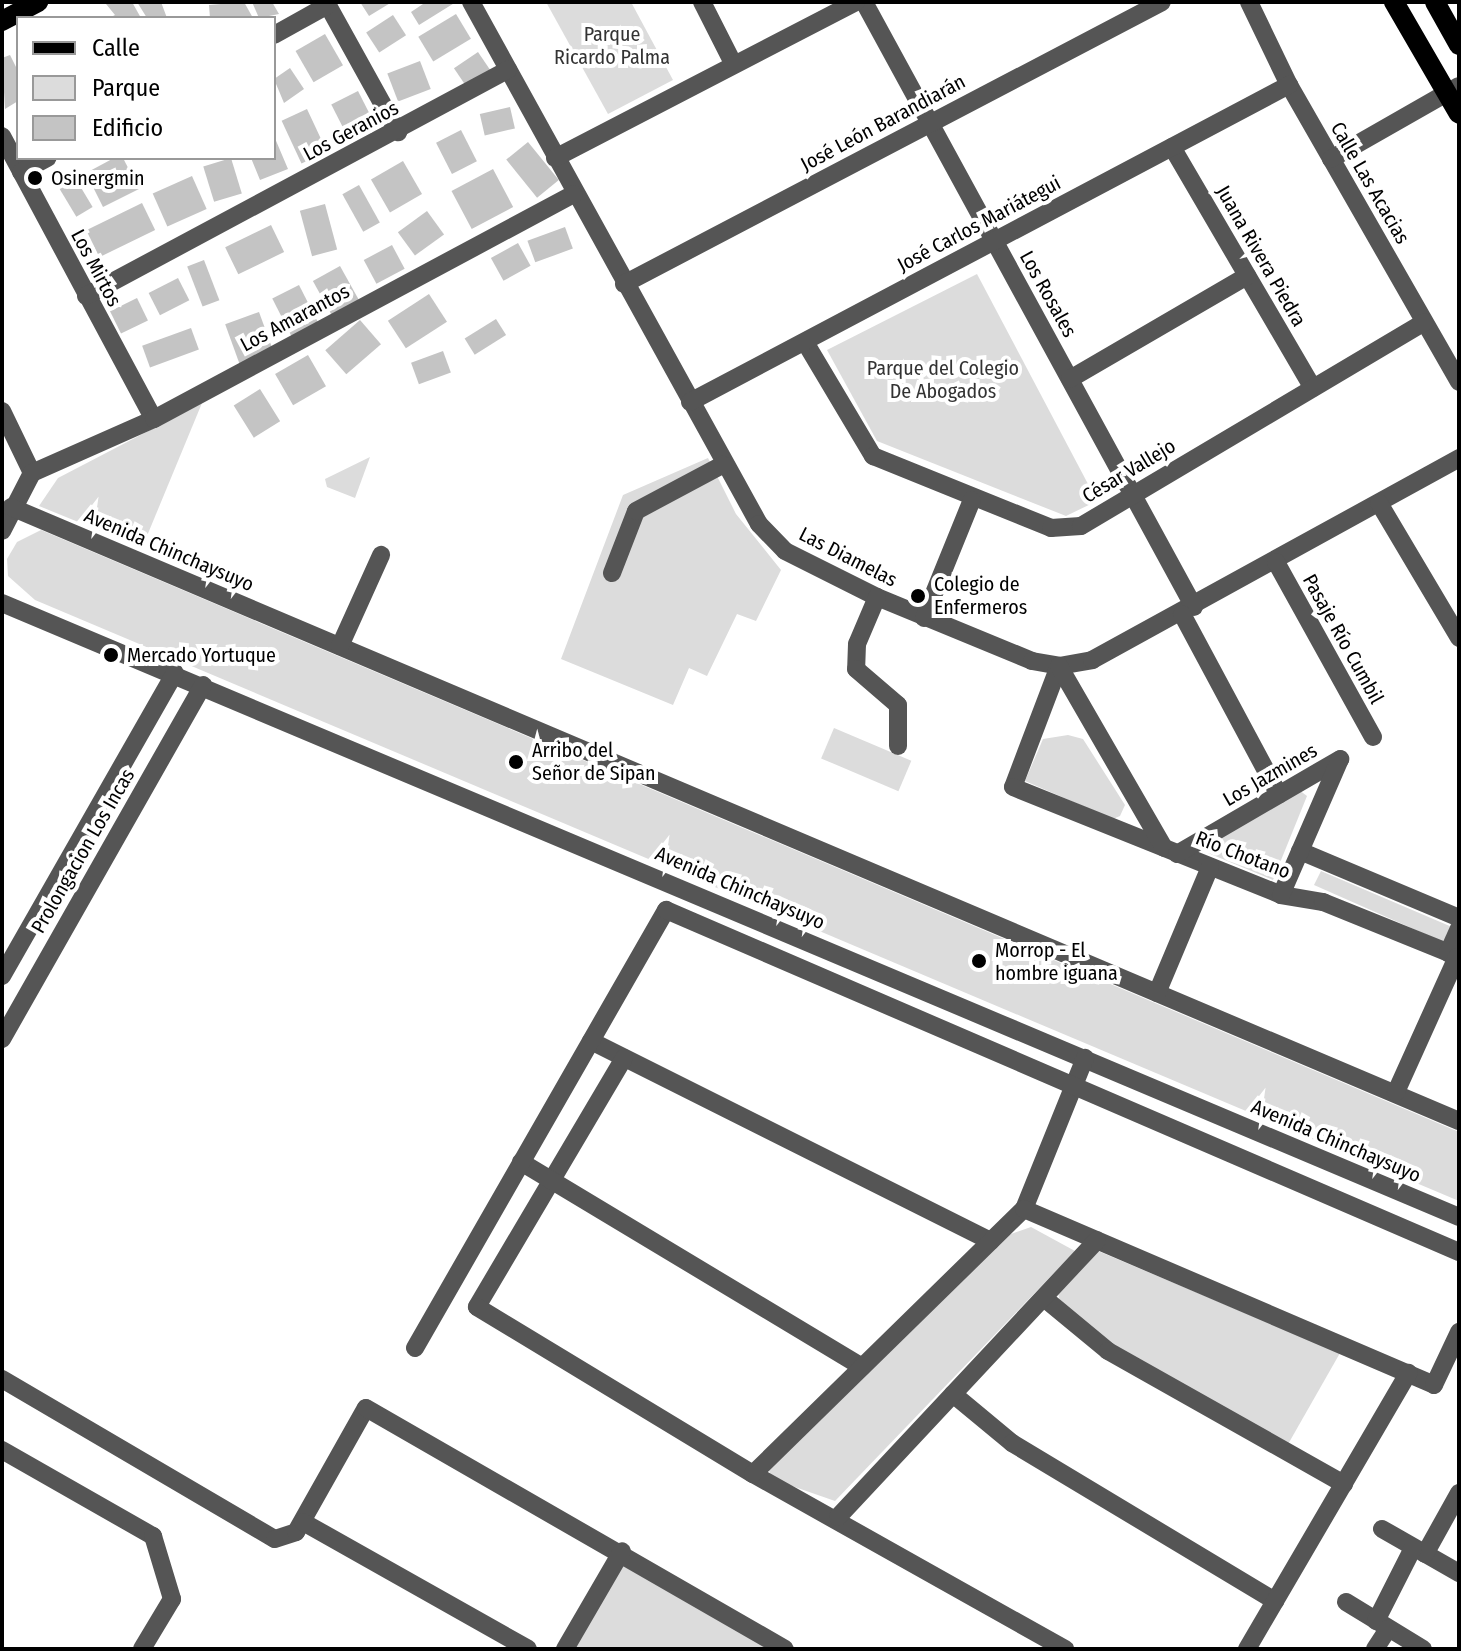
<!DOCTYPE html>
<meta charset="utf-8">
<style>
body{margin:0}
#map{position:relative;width:1461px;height:1651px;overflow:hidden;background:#fff;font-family:"Fira Sans Condensed",sans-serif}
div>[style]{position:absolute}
.green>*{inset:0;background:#dcdcdc;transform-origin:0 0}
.building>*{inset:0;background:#c4c4c4;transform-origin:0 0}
.minor>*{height:18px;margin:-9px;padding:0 9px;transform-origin:9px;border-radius:9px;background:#555}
.major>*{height:20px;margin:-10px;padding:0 10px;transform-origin:10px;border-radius:10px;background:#000}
.dots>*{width:22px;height:22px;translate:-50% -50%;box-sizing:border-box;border:4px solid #fff;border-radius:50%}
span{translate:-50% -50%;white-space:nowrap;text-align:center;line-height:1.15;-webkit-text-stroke:8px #fff;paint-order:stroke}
.park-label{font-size:20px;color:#333}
.street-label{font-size:20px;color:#000}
.poi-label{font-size:20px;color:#000}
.left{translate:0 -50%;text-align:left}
.frame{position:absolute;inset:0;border:4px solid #000;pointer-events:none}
.legend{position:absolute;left:16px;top:16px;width:260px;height:144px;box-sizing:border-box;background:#fff;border:2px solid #999;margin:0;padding:10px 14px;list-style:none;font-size:24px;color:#000}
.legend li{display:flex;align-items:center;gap:16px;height:40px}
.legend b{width:40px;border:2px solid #999}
</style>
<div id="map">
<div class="green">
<i style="clip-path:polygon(546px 2px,631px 2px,673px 80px,608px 114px)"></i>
<i style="clip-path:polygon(977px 274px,1097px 501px,1066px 516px,877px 441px,827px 350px)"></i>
<i style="clip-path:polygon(202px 403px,142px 548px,39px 506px,58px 478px)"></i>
<i style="clip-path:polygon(370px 457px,355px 498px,327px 487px,325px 479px)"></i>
<i style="clip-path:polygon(708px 458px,736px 514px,781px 570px,756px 621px,737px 614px,707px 676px,689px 668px,673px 705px,561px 659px,623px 495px)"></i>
<i style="clip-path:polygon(41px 530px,1459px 1132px,1459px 1201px,35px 600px,8px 576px,7px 559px,17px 542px)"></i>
<i style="left:834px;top:728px;width:84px;height:33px;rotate:23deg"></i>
<i style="clip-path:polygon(1068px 735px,1083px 739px,1125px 805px,1120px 816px,1113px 819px,1025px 781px,1043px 739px)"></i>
<i style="clip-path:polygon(1299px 790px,1307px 796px,1273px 880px,1208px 853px,1206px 843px)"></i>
<i style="clip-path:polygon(1321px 871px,1459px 930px,1459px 949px,1314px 885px)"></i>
<i style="clip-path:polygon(1031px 1227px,1075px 1251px,835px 1501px,772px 1479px,768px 1467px,997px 1239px)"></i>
<i style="clip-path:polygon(1098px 1251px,1340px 1353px,1287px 1446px,1133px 1359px,1061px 1306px,1058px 1293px)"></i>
<i style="clip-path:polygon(620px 1566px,624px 1566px,770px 1649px,573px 1649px)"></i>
</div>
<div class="building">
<i style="clip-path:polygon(132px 2px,141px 18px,109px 18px,115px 15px,106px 4px)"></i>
<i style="clip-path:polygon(137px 2px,161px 2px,167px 18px,147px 18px)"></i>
<i style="clip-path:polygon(244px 2px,253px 18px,210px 18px,209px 5px)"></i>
<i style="clip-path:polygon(252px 2px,272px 2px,279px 14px,259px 18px)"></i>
<i style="clip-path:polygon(360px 2px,392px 2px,369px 16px)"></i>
<i style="clip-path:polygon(426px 2px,456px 2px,419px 25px,411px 12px)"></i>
<i style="left:456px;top:14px;width:29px;height:44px;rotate:59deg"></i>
<i style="left:393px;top:15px;width:24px;height:32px;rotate:57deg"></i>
<i style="left:325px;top:34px;width:36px;height:34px;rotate:60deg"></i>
<i style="left:478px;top:52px;width:23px;height:29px;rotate:56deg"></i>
<i style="clip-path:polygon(10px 55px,18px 71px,18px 101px,5px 109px,2px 58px)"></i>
<i style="left:420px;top:61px;width:30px;height:35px;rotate:69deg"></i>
<i style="clip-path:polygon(290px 68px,304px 89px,284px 103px,274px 79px)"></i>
<i style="left:358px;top:91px;width:42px;height:30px;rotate:63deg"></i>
<i style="left:510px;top:107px;width:22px;height:31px;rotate:77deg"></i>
<i style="left:307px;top:109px;width:47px;height:28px;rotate:65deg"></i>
<i style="left:461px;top:130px;width:35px;height:28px;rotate:63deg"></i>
<i style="clip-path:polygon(274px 136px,288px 169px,260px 180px,251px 158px,274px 158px)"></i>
<i style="left:528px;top:142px;width:49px;height:28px;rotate:51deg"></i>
<i style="clip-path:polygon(114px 158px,123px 158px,139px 189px,103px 207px,86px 173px)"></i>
<i style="left:231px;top:158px;width:37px;height:29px;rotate:73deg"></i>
<i style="left:403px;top:161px;width:38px;height:37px;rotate:60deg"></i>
<i style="left:493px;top:169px;width:43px;height:47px;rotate:62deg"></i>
<i style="left:71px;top:171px;width:42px;height:19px;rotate:59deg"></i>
<i style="left:192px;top:176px;width:36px;height:43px;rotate:66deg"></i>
<i style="left:359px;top:185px;width:43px;height:19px;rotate:61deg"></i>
<i style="left:142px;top:203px;width:30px;height:62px;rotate:64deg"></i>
<i style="left:325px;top:204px;width:47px;height:26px;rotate:75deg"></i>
<i style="left:427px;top:211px;width:29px;height:36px;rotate:54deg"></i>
<i style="left:271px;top:225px;width:30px;height:51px;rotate:64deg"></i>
<i style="left:565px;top:227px;width:23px;height:40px;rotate:70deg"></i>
<i style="left:518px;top:243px;width:26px;height:31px;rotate:61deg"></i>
<i style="left:392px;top:245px;width:27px;height:32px;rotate:62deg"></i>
<i style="left:204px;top:260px;width:43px;height:18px;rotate:69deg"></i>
<i style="left:340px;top:266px;width:41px;height:31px;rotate:61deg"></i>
<i style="left:178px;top:278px;width:25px;height:33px;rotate:63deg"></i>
<i style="left:299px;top:285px;width:42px;height:30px;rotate:63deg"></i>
<i style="left:429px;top:294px;width:33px;height:49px;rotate:57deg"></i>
<i style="left:137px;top:298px;width:25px;height:30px;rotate:64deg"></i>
<i style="left:259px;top:312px;width:44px;height:36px;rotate:70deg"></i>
<i style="left:496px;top:319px;width:19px;height:37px;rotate:58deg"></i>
<i style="left:360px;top:320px;width:32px;height:46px;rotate:49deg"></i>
<i style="left:191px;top:328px;width:23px;height:52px;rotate:70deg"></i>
<i style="left:443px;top:351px;width:23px;height:34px;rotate:70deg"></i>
<i style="left:308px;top:355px;width:36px;height:38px;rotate:60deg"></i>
<i style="left:260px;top:389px;width:38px;height:31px;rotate:58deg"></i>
</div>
<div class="minor">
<i style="left:326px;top:2px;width:149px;rotate:61deg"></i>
<i style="left:471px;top:2px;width:596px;rotate:61.11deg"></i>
<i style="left:759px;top:524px;width:37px;rotate:46deg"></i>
<i style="left:785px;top:551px;width:103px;rotate:26.6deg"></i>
<i style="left:877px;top:597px;width:168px;rotate:22.4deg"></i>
<i style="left:1032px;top:661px;width:27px;rotate:10deg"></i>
<i style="left:1059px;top:666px;width:34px;rotate:-10deg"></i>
<i style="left:1092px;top:660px;width:419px;rotate:-28.8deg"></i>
<i style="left:702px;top:2px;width:68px;rotate:63.1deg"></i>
<i style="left:864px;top:2px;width:689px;rotate:61.39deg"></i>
<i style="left:1249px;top:2px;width:92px;rotate:64.3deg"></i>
<i style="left:1289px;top:85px;width:342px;rotate:60.2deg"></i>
<i style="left:274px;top:35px;width:62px;rotate:-29.1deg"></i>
<i style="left:2px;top:136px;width:321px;rotate:61.8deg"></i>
<i style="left:1172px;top:147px;width:279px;rotate:59.7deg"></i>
<i style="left:555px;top:158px;width:339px;rotate:-27.4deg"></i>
<i style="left:1331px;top:159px;width:147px;rotate:-29.7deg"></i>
<i style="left:21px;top:172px;width:30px;rotate:-28deg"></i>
<i style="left:624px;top:284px;width:607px;rotate:-27.66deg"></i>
<i style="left:86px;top:296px;width:479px;rotate:-28.2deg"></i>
<i style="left:805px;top:342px;width:133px;rotate:59.2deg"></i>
<i style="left:873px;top:456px;width:192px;rotate:22deg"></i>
<i style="left:1051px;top:528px;width:30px;rotate:-4deg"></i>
<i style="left:1081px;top:526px;width:399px;rotate:-30.7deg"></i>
<i style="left:1070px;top:379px;width:205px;rotate:-30.2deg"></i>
<i style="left:690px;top:402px;width:678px;rotate:-27.89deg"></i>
<i style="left:2px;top:411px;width:69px;rotate:64.2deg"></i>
<i style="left:32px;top:473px;width:65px;rotate:117.3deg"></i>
<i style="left:32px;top:473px;width:133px;rotate:-23.9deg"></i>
<i style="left:154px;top:419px;width:476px;rotate:-28.2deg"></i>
<i style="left:1379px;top:503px;width:157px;rotate:59.3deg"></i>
<i style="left:11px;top:507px;width:1573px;rotate:22.98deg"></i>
<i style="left:1276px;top:562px;width:200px;rotate:61deg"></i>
<i style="left:612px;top:573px;width:66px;rotate:-68.8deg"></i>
<i style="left:636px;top:511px;width:98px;rotate:-28.1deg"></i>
<i style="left:877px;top:597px;width:51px;rotate:113.1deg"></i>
<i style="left:857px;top:644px;width:25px;rotate:92deg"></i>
<i style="left:856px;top:669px;width:55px;rotate:40.6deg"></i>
<i style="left:898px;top:705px;width:41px;rotate:90deg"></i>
<i style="left:2px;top:603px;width:1581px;rotate:22.85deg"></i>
<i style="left:1182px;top:614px;width:205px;rotate:61.8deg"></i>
<i style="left:924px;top:618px;width:127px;rotate:-67.9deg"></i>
<i style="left:340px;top:646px;width:100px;rotate:-65.7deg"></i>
<i style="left:1059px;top:666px;width:129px;rotate:110.8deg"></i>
<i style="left:1013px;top:787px;width:289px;rotate:21.9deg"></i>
<i style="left:1281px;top:895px;width:43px;rotate:9.5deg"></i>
<i style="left:1323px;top:902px;width:147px;rotate:22deg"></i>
<i style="left:1059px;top:666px;width:210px;rotate:60deg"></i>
<i style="left:1300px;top:851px;width:173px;rotate:22.8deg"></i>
<i style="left:1177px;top:854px;width:189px;rotate:-30.2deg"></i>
<i style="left:1281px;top:895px;width:148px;rotate:-66.5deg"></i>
<i style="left:1448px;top:953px;width:27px;rotate:-66deg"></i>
<i style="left:2px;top:976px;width:349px;rotate:-60.3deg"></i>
<i style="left:1157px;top:993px;width:137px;rotate:-67.2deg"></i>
<i style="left:2px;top:1039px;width:407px;rotate:-60.4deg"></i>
<i style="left:591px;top:1041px;width:447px;rotate:26.6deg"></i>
<i style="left:624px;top:1058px;width:289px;rotate:120.6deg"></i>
<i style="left:477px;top:1307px;width:323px;rotate:31.2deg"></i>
<i style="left:753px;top:1474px;width:358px;rotate:29.3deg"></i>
<i style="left:1396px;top:1092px;width:148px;rotate:-65.7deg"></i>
<i style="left:521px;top:1162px;width:398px;rotate:31deg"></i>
<i style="left:1024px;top:1209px;width:163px;rotate:-68deg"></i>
<i style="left:1044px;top:1298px;width:83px;rotate:39.6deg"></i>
<i style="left:1108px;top:1351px;width:271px;rotate:29.4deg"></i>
<i style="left:415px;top:1348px;width:505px;rotate:-60.18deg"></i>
<i style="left:666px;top:910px;width:864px;rotate:23.33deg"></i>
<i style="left:2px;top:1379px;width:316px;rotate:30.4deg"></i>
<i style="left:275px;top:1539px;width:22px;rotate:-18deg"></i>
<i style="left:296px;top:1532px;width:142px;rotate:-60.6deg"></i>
<i style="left:366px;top:1408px;width:483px;rotate:29.9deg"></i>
<i style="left:953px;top:1394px;width:77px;rotate:39.7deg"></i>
<i style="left:1012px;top:1443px;width:307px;rotate:31deg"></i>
<i style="left:2px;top:1450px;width:174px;rotate:29.7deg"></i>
<i style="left:153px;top:1536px;width:66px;rotate:73.2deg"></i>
<i style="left:172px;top:1599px;width:58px;rotate:121deg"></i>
<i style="left:753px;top:1474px;width:379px;rotate:-44.4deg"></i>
<i style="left:1024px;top:1209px;width:446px;rotate:23.2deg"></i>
<i style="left:1434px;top:1385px;width:59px;rotate:-64.7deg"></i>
<i style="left:838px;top:1517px;width:379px;rotate:-46.9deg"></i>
<i style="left:303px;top:1522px;width:258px;rotate:29.4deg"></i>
<i style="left:1382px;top:1529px;width:89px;rotate:29.7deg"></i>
<i style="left:1425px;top:1554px;width:70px;rotate:-60.9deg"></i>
<i style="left:1346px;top:1602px;width:90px;rotate:31.4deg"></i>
<i style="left:1376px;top:1621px;width:82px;rotate:-63.1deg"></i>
<i style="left:565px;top:1649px;width:113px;rotate:-59.8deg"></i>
<i style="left:1247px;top:1649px;width:320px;rotate:-59.7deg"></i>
<i style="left:1375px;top:1649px;width:24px;rotate:-57deg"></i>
</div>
<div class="major">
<i style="left:1394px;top:2px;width:129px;rotate:59.9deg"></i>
<i style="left:1435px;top:2px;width:49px;rotate:60.8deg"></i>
<i style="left:2px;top:21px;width:41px;rotate:-27.8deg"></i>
</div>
<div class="dots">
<i style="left:35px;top:178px;background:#000"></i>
<i style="left:918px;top:596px;background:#000"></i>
<i style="left:111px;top:655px;background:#000"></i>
<i style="left:516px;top:762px;background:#000"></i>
<i style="left:979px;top:961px;background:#000"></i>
</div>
<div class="park-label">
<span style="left:612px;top:46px">Parque<br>Ricardo Palma</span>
<span style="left:943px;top:380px">Parque del Colegio<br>De Abogados</span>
</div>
<div class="street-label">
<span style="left:883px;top:123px;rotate:-28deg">José León Barandiarán</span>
<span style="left:351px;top:131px;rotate:-28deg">Los Geranios</span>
<span style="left:1370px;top:183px;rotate:60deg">Calle Las Acacias</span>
<span style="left:979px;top:224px;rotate:-28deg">José Carlos Mariátegui</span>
<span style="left:1261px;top:256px;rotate:60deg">Juana Rivera Piedra</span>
<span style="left:96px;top:268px;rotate:62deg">Los Mirtos</span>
<span style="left:1048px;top:294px;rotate:61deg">Los Rosales</span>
<span style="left:295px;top:318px;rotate:-28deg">Los Amarantos</span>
<span style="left:1129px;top:471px;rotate:-31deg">César Vallejo</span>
<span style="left:169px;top:550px;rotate:23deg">Avenida Chinchaysuyo</span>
<span style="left:848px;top:557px;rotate:27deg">Las Diamelas</span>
<span style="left:1343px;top:639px;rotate:61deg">Pasaje Río Cumbil</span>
<span style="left:1270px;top:775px;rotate:-30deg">Los Jazmines</span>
<span style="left:83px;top:851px;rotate:-60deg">Prolongacion Los Incas</span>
<span style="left:1243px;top:855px;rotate:21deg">Río Chotano</span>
<span style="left:740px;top:888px;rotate:23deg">Avenida Chinchaysuyo</span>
<span style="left:1336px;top:1141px;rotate:23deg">Avenida Chinchaysuyo</span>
</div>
<div class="poi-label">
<span class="left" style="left:51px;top:178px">Osinergmin</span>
<span class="left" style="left:934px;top:596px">Colegio de<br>Enfermeros</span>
<span class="left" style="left:127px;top:655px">Mercado Yortuque</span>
<span class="left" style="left:532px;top:762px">Arribo del<br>Señor de Sipan</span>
<span class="left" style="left:995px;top:962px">Morrop - El<br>hombre iguana</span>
</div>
<div class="frame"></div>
<ul class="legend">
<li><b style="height:10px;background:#000"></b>Calle</li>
<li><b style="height:22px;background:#dcdcdc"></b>Parque</li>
<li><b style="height:22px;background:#c4c4c4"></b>Edificio</li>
</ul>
</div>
